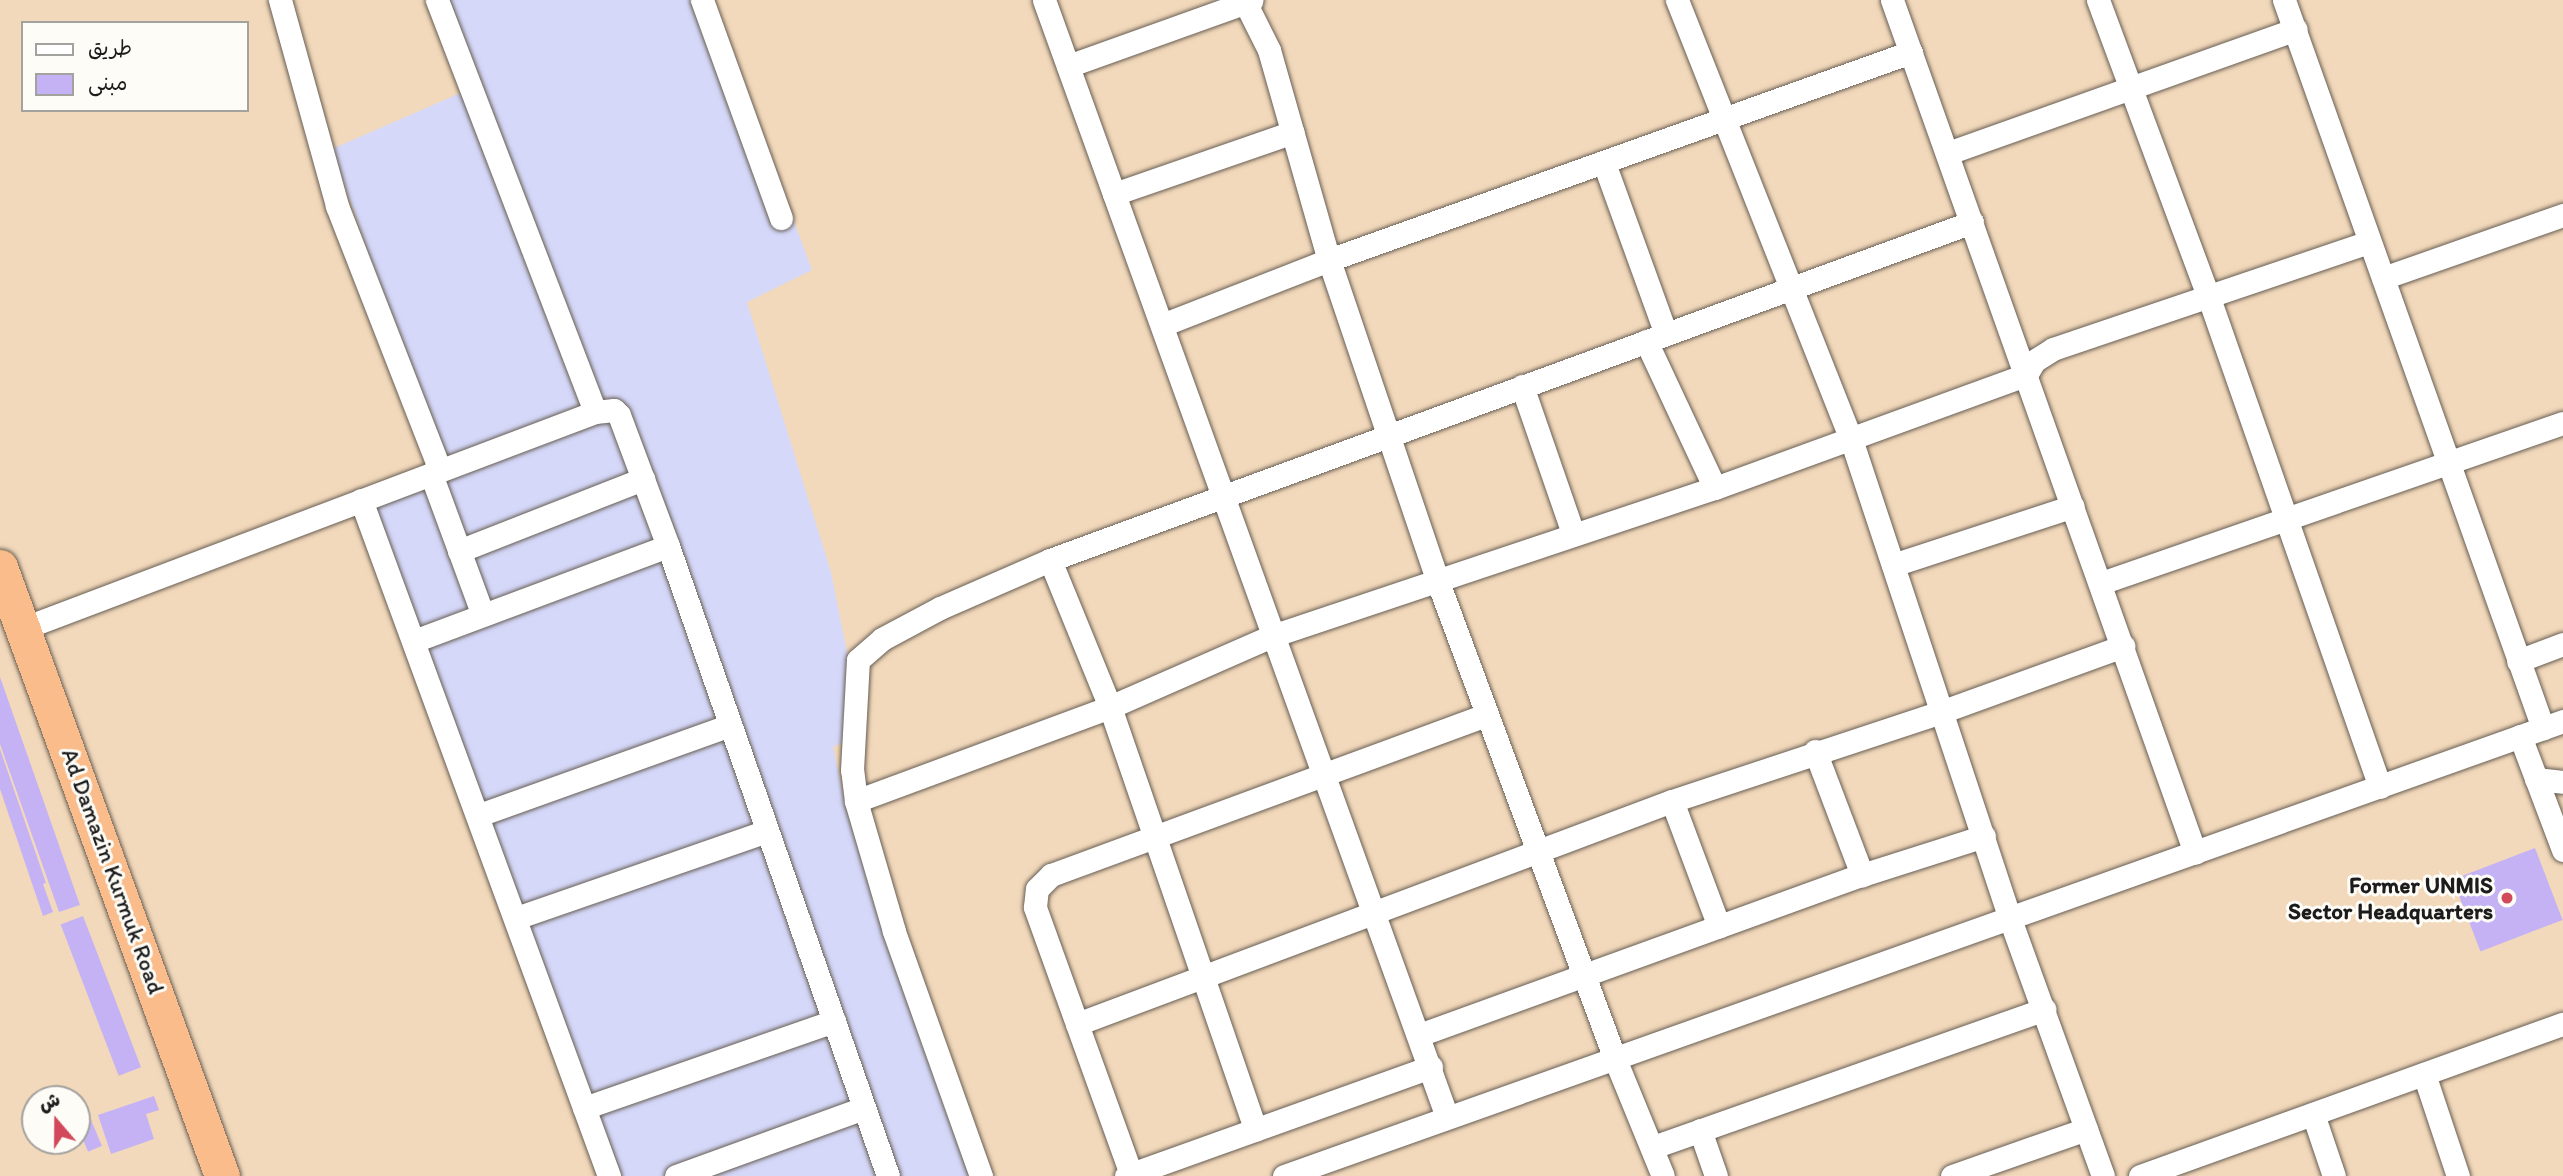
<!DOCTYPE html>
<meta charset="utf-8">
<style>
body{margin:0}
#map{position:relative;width:2563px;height:1176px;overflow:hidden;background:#f3d9bb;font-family:Itim,"Playpen Sans Arabic",sans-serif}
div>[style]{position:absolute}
.built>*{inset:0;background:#d5d8f9}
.building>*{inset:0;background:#c4b2f5;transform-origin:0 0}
.roads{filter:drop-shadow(0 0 2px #675e54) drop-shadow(0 0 2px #675e54)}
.minor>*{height:23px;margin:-11.5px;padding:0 11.5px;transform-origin:11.5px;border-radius:11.5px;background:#fff}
.highway>*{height:35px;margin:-17.5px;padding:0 17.5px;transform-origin:17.5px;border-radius:17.5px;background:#f9bc8a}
.dots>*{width:19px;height:19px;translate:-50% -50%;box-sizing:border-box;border:4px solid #fdfcf7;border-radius:50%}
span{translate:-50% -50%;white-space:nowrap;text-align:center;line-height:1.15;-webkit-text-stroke:6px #fdfcf7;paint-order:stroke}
.street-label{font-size:23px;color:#1c1c1c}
.poi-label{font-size:23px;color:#1c1c1c;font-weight:700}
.right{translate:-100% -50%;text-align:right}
.legend{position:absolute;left:21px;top:21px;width:228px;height:91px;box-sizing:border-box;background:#fdfcf7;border:2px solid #a3a29f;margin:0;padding:9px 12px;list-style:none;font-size:21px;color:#1c1c1c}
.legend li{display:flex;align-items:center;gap:14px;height:35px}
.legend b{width:35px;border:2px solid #a3a29f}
.north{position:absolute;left:21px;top:1085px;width:70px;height:70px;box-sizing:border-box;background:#fdfcf7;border:2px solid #a3a29f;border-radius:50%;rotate:340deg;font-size:19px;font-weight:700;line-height:28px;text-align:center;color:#1c1c1c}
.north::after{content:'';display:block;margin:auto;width:24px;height:32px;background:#d1495b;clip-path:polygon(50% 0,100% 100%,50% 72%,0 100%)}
</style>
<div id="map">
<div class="built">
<i style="clip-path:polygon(435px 0,712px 0,812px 270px,747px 302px,831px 572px,863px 733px,833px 747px,846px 807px,978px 1176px,599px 1176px,355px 513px,447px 477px,332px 149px,465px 91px)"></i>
</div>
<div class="building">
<i style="clip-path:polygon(0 677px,80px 905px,59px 912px,0 744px)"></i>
<i style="clip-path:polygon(0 749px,46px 883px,43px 884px,53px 912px,43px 916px,0 789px)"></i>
<i style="left:2535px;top:848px;width:77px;height:88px;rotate:69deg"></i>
<i style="left:83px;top:916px;width:162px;height:24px;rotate:69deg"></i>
<i style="clip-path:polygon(154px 1096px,159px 1110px,146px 1114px,154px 1139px,111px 1154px,98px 1115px)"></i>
<i style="left:91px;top:1120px;width:28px;height:15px;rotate:67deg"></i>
<i style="clip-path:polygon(53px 1141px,72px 1141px,72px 1148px,54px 1150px)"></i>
</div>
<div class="roads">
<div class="minor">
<i style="left:280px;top:0;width:214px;rotate:74.5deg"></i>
<i style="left:337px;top:206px;width:283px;rotate:68.7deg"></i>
<i style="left:437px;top:0;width:441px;rotate:69deg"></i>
<i style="left:702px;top:0;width:232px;rotate:70.1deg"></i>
<i style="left:1044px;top:0;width:1187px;rotate:70.16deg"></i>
<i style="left:1244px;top:0;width:56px;rotate:63.4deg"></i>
<i style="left:1269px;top:50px;width:218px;rotate:74.1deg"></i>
<i style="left:1329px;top:260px;width:340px;rotate:71.3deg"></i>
<i style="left:1438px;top:582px;width:509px;rotate:69.64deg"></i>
<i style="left:1615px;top:1059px;width:126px;rotate:67.7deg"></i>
<i style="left:1677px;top:0;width:472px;rotate:68.4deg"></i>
<i style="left:1851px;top:439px;width:506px;rotate:71.67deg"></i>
<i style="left:2010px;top:919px;width:273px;rotate:70.1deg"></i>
<i style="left:1892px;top:0;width:905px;rotate:70.44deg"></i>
<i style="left:2098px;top:0;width:318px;rotate:69.6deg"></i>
<i style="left:2209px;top:298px;width:518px;rotate:70.73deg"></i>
<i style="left:2284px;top:0;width:773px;rotate:70.42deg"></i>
<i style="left:1068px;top:66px;width:195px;rotate:-19.7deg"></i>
<i style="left:1948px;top:153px;width:369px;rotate:-19.6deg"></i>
<i style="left:1604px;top:163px;width:182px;rotate:70.1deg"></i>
<i style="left:1114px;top:194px;width:189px;rotate:-19.1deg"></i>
<i style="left:2383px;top:278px;width:191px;rotate:-19.3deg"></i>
<i style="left:1162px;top:325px;width:179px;rotate:-21.3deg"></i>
<i style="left:1329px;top:260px;width:618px;rotate:-19.67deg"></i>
<i style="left:1646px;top:341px;width:162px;rotate:64.9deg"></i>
<i style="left:1522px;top:386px;width:156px;rotate:70.9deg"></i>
<i style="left:431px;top:474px;width:150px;rotate:69.8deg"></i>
<i style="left:361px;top:500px;width:720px;rotate:69.85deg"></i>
<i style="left:459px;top:551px;width:198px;rotate:-21.4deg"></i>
<i style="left:1050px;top:560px;width:159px;rotate:67.8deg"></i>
<i style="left:1110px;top:707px;width:447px;rotate:71deg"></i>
<i style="left:1893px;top:565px;width:189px;rotate:-18.1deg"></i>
<i style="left:2101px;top:583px;width:489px;rotate:-19.1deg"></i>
<i style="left:24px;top:628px;width:610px;rotate:-20.72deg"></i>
<i style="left:595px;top:412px;width:19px;rotate:-6deg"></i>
<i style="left:614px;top:410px;width:7px;rotate:45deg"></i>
<i style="left:619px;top:415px;width:140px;rotate:69.5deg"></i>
<i style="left:668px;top:546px;width:667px;rotate:70.75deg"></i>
<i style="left:414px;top:641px;width:271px;rotate:-20.5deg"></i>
<i style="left:2518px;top:661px;width:48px;rotate:-20.7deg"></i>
<i style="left:2520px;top:736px;width:122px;rotate:69.3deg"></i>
<i style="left:1815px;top:751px;width:133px;rotate:69.2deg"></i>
<i style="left:2536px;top:779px;width:27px;rotate:6deg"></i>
<i style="left:856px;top:801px;width:271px;rotate:-20.3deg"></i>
<i style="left:1110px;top:707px;width:177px;rotate:-23.7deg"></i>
<i style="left:1272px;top:636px;width:467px;rotate:-18.5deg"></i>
<i style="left:1715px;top:488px;width:331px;rotate:-20deg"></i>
<i style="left:2026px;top:375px;width:16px;rotate:-60deg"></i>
<i style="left:2034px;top:361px;width:22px;rotate:-32deg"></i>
<i style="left:2053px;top:349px;width:334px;rotate:-18.7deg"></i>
<i style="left:1672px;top:801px;width:134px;rotate:69.5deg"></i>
<i style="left:479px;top:815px;width:267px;rotate:-19.7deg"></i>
<i style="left:516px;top:918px;width:266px;rotate:-19.1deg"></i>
<i style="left:1077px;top:1024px;width:635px;rotate:-20.55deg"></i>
<i style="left:1672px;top:801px;width:283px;rotate:-18.3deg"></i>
<i style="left:1941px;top:712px;width:194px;rotate:-19.9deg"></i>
<i style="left:1419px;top:1035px;width:471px;rotate:-19.9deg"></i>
<i style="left:1862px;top:875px;width:128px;rotate:-17.7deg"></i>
<i style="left:2424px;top:1074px;width:108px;rotate:71.6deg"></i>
<i style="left:584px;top:1108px;width:265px;rotate:-19.2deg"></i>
<i style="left:2313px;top:1114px;width:65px;rotate:71.3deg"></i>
<i style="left:1700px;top:1130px;width:49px;rotate:70.8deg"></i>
<i style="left:1653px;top:1147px;width:415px;rotate:-19.4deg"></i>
<i style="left:1131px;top:1174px;width:284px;rotate:-109.8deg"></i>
<i style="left:1035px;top:907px;width:18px;rotate:-84deg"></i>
<i style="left:1037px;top:889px;width:20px;rotate:-45deg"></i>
<i style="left:1051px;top:875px;width:463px;rotate:-20.2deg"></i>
<i style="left:676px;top:1176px;width:200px;rotate:-19.9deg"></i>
<i style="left:981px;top:1176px;width:260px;rotate:-109.6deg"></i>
<i style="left:894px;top:931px;width:135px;rotate:-106.3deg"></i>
<i style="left:856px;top:801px;width:31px;rotate:-97deg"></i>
<i style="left:852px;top:770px;width:110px;rotate:-86.9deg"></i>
<i style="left:858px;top:660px;width:32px;rotate:-41deg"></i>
<i style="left:882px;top:639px;width:66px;rotate:-28.1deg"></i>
<i style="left:940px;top:608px;width:120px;rotate:-23.6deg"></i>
<i style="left:1050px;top:560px;width:982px;rotate:-20.13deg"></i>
<i style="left:1126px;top:1176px;width:324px;rotate:-19.7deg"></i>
<i style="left:1284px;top:1176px;width:1358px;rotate:-19.58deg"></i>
<i style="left:1952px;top:1176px;width:142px;rotate:-19.3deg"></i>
<i style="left:2140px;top:1176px;width:449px;rotate:-19.8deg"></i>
</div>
<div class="highway">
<i style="left:0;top:567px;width:648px;rotate:69.97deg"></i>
</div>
</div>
<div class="dots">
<i style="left:2507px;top:898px;background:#d1495b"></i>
</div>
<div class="street-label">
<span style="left:113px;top:871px;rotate:70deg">Ad Damazin Kurmuk Road</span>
</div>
<div class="poi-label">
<span class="right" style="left:2493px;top:898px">Former UNMIS<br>Sector Headquarters</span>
</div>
<ul class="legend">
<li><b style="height:9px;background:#fff"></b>طريق</li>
<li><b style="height:19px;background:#c4b2f5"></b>مبنى</li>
</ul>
<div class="north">ش</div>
</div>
